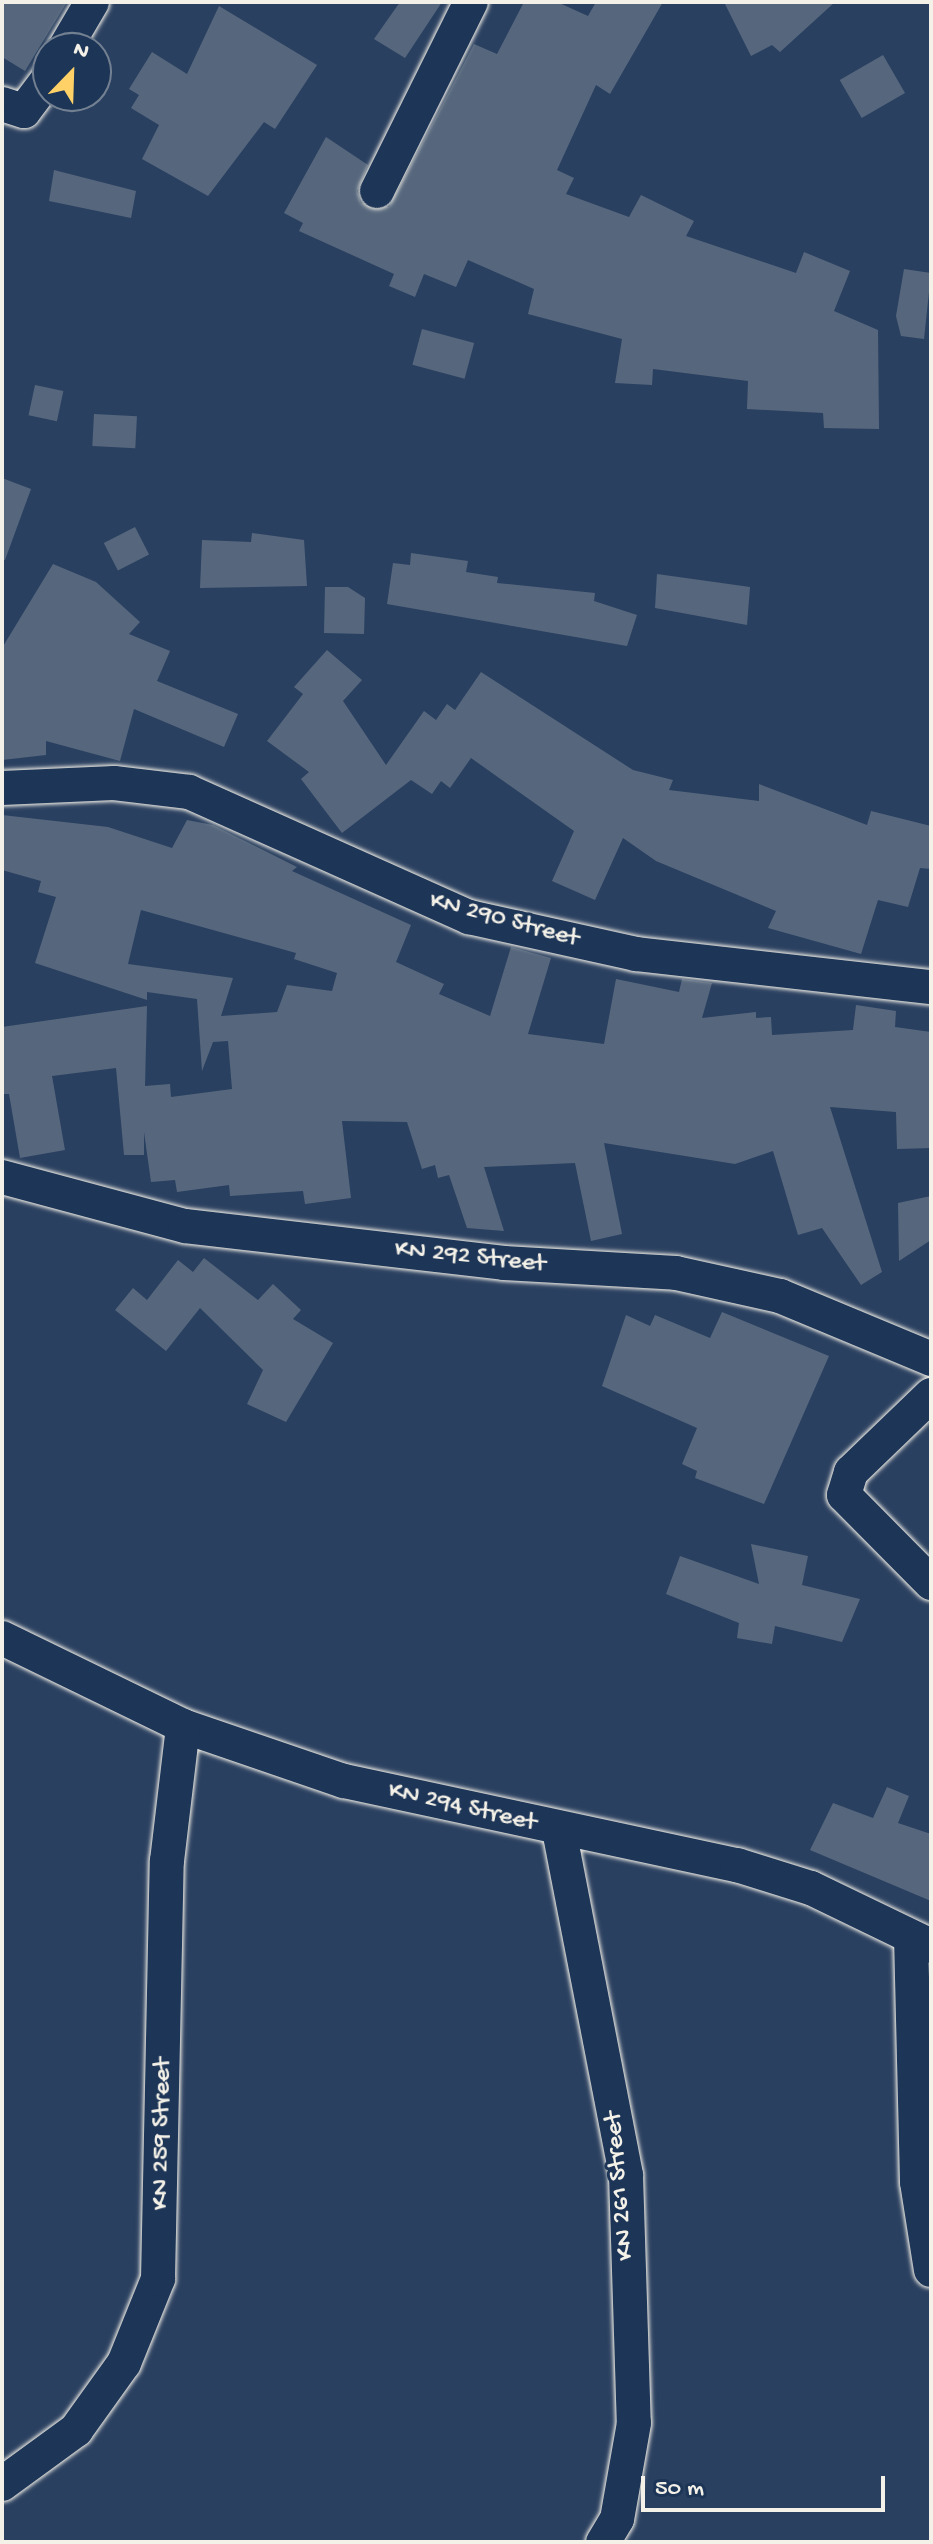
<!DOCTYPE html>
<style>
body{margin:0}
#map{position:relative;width:933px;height:2544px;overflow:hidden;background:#2a4060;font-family:"Gochi Hand",sans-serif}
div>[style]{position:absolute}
.building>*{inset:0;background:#56677d;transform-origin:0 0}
.roads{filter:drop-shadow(0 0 2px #f4f1e8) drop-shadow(0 0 2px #f4f1e8)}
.street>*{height:34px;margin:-17px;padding:0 17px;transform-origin:17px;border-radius:17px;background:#1d3557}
span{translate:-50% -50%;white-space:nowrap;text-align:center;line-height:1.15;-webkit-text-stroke:6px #1d3557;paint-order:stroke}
.street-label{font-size:26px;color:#f4f1e8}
.frame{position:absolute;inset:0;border:4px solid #f4f1e8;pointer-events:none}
.north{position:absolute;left:32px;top:32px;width:80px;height:80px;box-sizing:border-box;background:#1d3557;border:2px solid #738091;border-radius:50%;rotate:23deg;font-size:22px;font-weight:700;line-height:32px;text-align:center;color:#f4f1e8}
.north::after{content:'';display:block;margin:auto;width:28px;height:36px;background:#ffd166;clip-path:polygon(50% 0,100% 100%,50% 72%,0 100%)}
.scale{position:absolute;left:641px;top:2476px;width:244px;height:36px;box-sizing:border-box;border:4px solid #f4f1e8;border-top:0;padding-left:10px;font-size:24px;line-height:28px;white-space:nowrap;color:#f4f1e8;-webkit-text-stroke:6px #1d3557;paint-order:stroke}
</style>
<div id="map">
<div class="building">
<i style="clip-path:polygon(2px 2px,67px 2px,25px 71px,2px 57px)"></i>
<i style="clip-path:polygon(400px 2px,442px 2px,405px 58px,374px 39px)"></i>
<i style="clip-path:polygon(524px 2px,557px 2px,588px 16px,596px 2px,663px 2px,610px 94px,596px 85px,557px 170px,574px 178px,566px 194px,629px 217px,641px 195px,694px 221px,686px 236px,796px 273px,804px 252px,850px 271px,834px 311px,878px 330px,879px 429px,824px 428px,823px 413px,747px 409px,748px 381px,653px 369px,652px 385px,615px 383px,622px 339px,528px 314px,534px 289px,468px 260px,456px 287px,424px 274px,415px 297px,389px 286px,394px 274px,299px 231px,303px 223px,284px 213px,326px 137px,368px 165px,357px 191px,361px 203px,389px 207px,474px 44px,497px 54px)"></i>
<i style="clip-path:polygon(724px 2px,835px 2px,780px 52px,772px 45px,751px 56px)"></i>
<i style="clip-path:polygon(219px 6px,317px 65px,275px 129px,264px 122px,208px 196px,142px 159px,159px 125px,131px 108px,139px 95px,129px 89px,152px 52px,187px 74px)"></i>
<i style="left:883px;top:55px;width:44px;height:50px;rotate:60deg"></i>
<i style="clip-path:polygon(54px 170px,136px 191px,131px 218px,49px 201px)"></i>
<i style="clip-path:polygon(904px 269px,931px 273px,924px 339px,901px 336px,896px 316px)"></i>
<i style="left:422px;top:329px;width:54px;height:37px;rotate:15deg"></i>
<i style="left:35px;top:385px;width:29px;height:31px;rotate:12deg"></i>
<i style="left:94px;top:414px;width:43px;height:32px;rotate:3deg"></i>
<i style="clip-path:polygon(2px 478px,31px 489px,5px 560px,2px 560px)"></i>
<i style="left:135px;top:527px;width:31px;height:35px;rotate:63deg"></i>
<i style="clip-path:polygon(252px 533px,304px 540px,307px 586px,200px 588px,202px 540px,251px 542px)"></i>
<i style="clip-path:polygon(411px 553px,468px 561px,466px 572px,498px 577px,497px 583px,595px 593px,594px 601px,637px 615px,627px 646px,387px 604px,393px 563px,410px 565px)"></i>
<i style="clip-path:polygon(53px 564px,96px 582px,140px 622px,129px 634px,170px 651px,157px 681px,238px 714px,224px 747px,134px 709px,120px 761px,46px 741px,46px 755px,2px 760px,2px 648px)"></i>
<i style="clip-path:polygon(657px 574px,750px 587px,747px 625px,655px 608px)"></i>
<i style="clip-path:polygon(325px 587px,348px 587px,365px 598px,364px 634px,324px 633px)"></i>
<i style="clip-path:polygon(327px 650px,362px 680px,343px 701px,386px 765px,424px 711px,436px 720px,447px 704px,455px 710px,481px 672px,633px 770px,673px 780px,669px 790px,759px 801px,759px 784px,867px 825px,871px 811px,931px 826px,931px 869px,920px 868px,908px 907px,878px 900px,861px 954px,768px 928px,776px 911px,656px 861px,623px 838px,595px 900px,552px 881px,574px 831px,471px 758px,450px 788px,441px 781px,432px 794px,411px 780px,342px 833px,301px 779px,309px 772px,267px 741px,303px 694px,294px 687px)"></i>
<i style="clip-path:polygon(evenodd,2px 815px,108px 827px,172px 848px,187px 820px,213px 825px,297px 867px,292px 871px,411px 925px,396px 962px,444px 984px,439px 994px,490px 1016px,511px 947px,551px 958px,528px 1034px,604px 1044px,616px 979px,679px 992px,682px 979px,712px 983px,702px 1018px,756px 1012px,756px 1018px,771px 1017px,772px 1035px,853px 1030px,856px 1005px,896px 1011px,895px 1027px,931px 1032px,931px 1148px,897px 1149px,896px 1112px,830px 1107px,882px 1272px,861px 1285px,822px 1228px,798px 1235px,773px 1151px,735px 1164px,604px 1143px,622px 1234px,591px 1241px,575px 1163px,484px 1167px,504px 1231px,467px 1228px,449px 1175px,438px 1178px,435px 1165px,422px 1169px,407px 1122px,342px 1121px,351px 1198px,305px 1204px,303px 1191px,230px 1196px,229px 1185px,177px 1192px,175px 1180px,151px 1182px,144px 1132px,144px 1155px,124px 1155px,116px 1068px,52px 1076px,65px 1150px,20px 1158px,9px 1094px,2px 1094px,2px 1027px,147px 1006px,145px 1086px,170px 1084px,171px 1097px,232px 1089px,228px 1041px,213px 1042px,202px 1071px,197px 999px,147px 992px,147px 1000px,35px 963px,56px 897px,38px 892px,41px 881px,2px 870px,2px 815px,141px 910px,296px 953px,294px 959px,337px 973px,332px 991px,287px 985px,277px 1012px,221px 1016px,233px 978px,128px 964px,141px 910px)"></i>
<i style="clip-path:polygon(931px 1196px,931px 1240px,899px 1261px,898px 1203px)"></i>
<i style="clip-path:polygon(204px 1258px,258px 1300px,273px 1284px,301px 1310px,293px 1319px,333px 1343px,286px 1422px,247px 1404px,263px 1370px,200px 1308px,166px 1351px,115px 1310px,133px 1288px,147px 1300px,178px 1260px,193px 1272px)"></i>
<i style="clip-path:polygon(722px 1312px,829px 1356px,764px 1504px,695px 1478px,697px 1471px,682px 1464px,697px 1428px,602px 1386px,626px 1315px,650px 1326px,655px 1315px,710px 1338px)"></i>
<i style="clip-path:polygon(751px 1544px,808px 1556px,802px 1585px,860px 1599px,842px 1642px,775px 1626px,772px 1644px,737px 1638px,739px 1623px,666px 1594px,680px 1556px,759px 1584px)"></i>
<i style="clip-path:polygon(887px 1787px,909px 1796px,898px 1823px,931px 1834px,931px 1901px,810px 1850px,833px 1803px,873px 1818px)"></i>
</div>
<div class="roads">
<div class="street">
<i style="left:65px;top:48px;width:53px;rotate:-59.6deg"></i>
<i style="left:2px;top:104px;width:23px;rotate:18deg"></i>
<i style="left:24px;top:111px;width:40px;rotate:-53deg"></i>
<i style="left:377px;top:191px;width:211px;rotate:-63.6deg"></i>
<i style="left:2px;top:788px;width:112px;rotate:-2.6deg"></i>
<i style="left:114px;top:783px;width:76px;rotate:6.8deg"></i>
<i style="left:189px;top:792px;width:307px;rotate:24.1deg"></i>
<i style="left:469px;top:917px;width:171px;rotate:12.5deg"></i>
<i style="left:636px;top:954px;width:297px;rotate:6.4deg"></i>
<i style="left:2px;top:1177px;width:189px;rotate:15deg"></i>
<i style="left:185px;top:1226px;width:321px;rotate:6.6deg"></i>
<i style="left:504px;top:1263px;width:172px;rotate:3.3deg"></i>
<i style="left:676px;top:1273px;width:107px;rotate:12.5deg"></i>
<i style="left:780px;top:1296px;width:164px;rotate:22.6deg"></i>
<i style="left:931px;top:1395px;width:111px;rotate:136.1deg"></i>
<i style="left:851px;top:1472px;width:24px;rotate:107deg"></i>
<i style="left:844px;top:1495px;width:124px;rotate:45.3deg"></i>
<i style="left:2px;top:1638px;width:201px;rotate:25.9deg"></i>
<i style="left:183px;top:1726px;width:170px;rotate:18.9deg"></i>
<i style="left:344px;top:1781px;width:402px;rotate:12.1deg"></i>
<i style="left:737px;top:1865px;width:77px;rotate:17.3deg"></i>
<i style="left:811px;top:1888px;width:133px;rotate:25.8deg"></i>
<i style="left:559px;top:1830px;width:351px;rotate:79deg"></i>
<i style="left:626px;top:2175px;width:248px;rotate:88.2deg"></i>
<i style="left:634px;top:2423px;width:97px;rotate:100deg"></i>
<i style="left:617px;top:2519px;width:27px;rotate:121deg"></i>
<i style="left:911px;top:1937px;width:245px;rotate:88.6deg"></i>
<i style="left:917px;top:2182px;width:89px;rotate:81deg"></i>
<i style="left:2px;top:2484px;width:92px;rotate:-36.1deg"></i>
<i style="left:76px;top:2430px;width:82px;rotate:-54.4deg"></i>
<i style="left:124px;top:2363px;width:91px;rotate:-68deg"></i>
<i style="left:158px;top:2279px;width:418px;rotate:-88.8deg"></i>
<i style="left:167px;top:1861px;width:136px;rotate:-83.2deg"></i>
</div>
</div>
<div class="street-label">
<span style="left:504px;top:921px;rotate:15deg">KN 290 Street</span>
<span style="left:470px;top:1258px;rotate:6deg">KN 292 Street</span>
<span style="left:462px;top:1808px;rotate:13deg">KN 294 Street</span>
<span style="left:163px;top:2134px;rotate:-89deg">KN 259 Street</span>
<span style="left:621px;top:2186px;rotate:-95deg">KN 261 Street</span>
</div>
<div class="frame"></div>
<div class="north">N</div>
<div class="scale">50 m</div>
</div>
